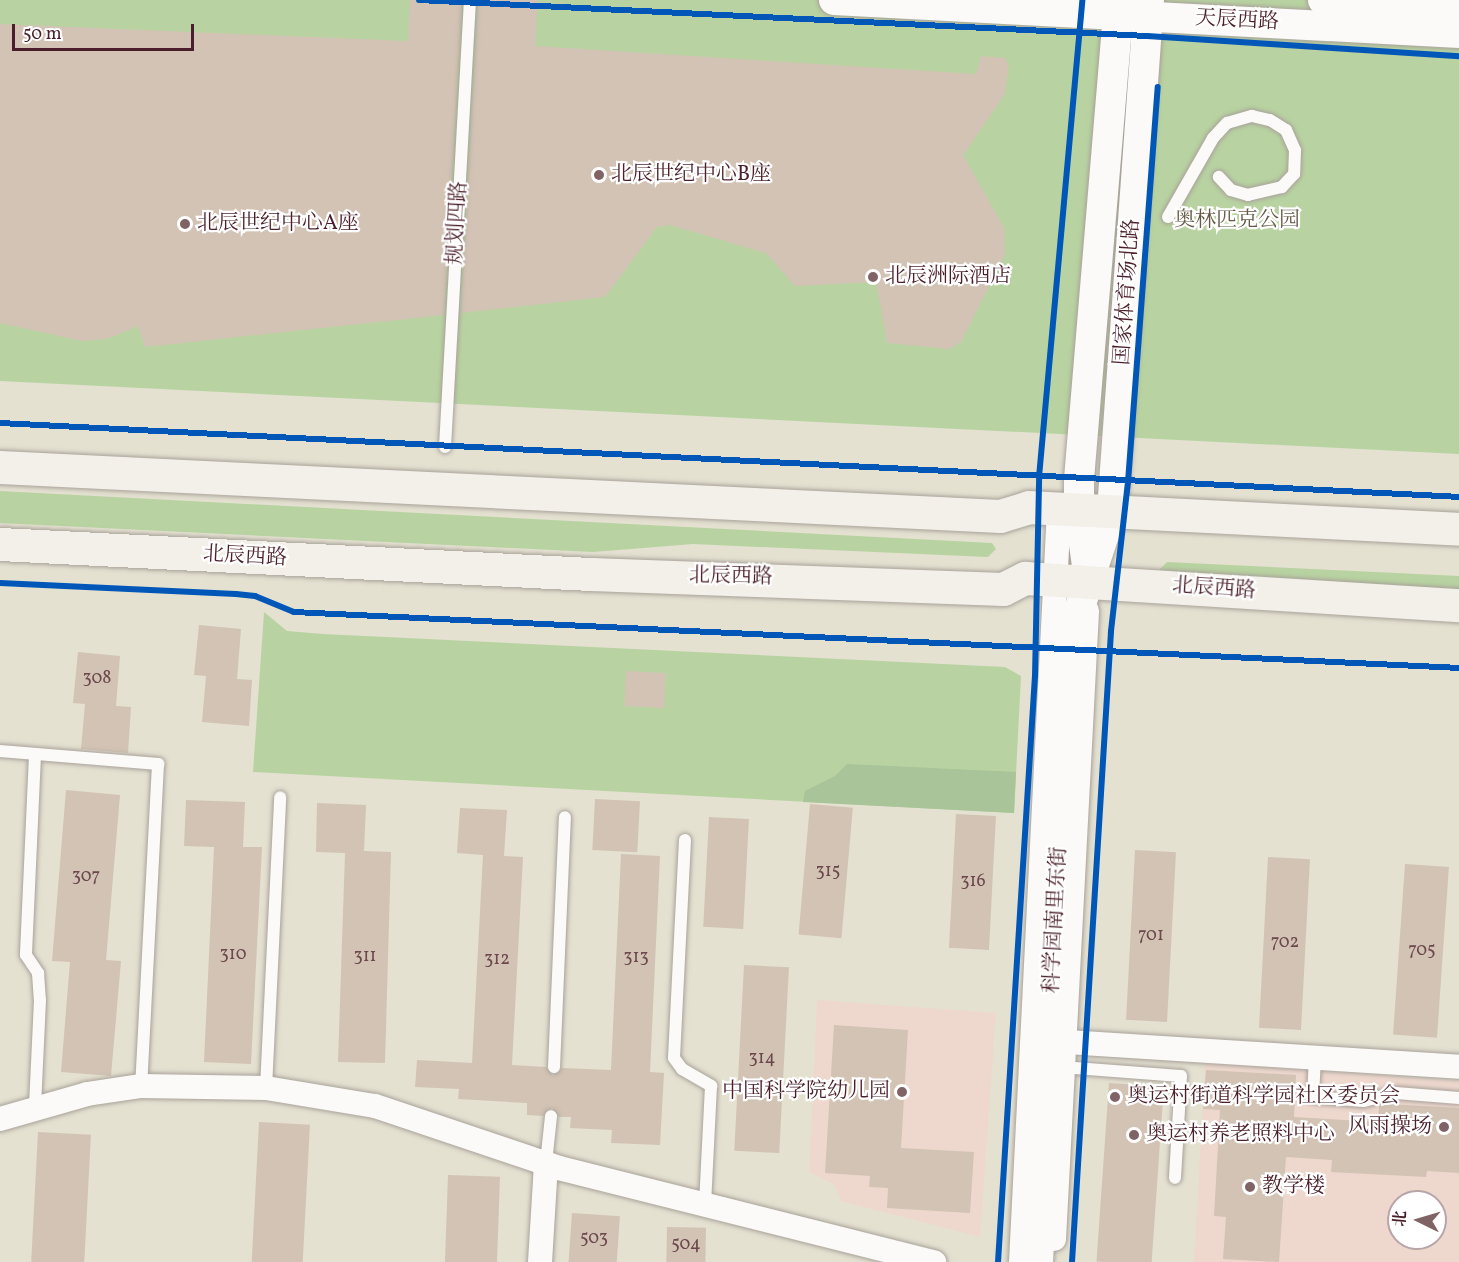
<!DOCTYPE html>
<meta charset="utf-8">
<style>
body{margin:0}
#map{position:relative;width:1459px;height:1262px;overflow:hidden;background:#e4e1d1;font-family:Vollkorn,"Noto Serif SC",serif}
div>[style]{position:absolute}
.built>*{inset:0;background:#eed8ce}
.green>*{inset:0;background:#b8d3a1}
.forest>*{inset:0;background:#a8c498}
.building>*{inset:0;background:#d2c3b4;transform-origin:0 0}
.roads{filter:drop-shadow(0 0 2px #a9a29a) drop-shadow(0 0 2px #a9a29a)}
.service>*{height:12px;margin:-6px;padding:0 6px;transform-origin:6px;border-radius:6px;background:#fbfaf8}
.minor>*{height:24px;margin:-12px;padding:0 12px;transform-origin:12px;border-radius:12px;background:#fbfaf8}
.tertiary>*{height:30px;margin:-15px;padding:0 15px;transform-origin:15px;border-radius:15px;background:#fbfaf8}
.secondary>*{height:33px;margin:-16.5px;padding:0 16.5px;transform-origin:16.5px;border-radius:16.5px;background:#f3f0ea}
.cycleway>*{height:6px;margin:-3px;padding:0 3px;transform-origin:3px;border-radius:3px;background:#0057b8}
.dots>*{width:16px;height:16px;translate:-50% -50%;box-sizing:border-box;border:3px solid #fff;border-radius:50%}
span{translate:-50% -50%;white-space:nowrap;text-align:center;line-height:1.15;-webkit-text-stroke:4.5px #fff;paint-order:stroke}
.number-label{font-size:18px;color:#6c484d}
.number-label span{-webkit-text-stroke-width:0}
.street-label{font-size:21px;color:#4a1f2b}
.poi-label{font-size:21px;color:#4a1f2b}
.left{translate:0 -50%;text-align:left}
.right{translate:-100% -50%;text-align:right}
.park-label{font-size:21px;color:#645a46}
.north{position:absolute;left:1387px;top:1190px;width:60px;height:60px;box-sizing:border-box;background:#fff;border:2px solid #b7a5aa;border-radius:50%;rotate:275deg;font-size:16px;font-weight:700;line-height:24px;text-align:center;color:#4a1f2b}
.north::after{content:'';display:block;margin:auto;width:21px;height:27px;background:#806365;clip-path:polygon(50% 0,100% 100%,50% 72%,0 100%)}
.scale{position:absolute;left:12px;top:24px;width:182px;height:27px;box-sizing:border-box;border:3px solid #4a1f2b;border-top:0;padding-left:8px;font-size:18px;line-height:21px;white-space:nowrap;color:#4a1f2b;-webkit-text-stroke:4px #fff;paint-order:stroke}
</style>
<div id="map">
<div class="built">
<i style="clip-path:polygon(817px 1000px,996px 1013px,980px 1237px,841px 1201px,834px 1184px,809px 1172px)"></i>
<i style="clip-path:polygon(evenodd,1205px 1063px,1459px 1081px,1459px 1262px,1194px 1262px,1205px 1063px,1399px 1202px,1435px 1202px,1435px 1238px,1399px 1238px,1399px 1202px)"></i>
</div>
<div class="green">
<i style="clip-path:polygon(0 0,1459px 0,1459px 454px,0 381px)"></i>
<i style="clip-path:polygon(0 491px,992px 543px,996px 549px,988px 557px,693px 544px,593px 552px,0 523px)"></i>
<i style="clip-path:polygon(1167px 562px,1459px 576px,1459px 594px,1159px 570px)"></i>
<i style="clip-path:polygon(264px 612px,287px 631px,323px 634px,1005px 667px,1021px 676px,1014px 813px,253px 772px)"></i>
</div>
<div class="forest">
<i style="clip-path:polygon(847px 764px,1016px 772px,1014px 813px,803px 802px,805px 791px,835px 776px)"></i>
</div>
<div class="building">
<i style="clip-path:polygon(410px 0,462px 0,444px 315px,145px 347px,138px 326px,107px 339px,82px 341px,0 323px,0 24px,408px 41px)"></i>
<i style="clip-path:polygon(478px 0,538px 0,535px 46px,976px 74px,981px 56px,1005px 58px,1009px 65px,1005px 94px,963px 155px,1004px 228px,1005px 254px,961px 342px,949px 349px,887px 343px,876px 282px,795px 286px,766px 253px,670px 225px,657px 227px,605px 297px,461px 313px)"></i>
<i style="clip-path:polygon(199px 625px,241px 629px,237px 679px,252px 680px,249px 726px,202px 722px,206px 676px,194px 675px)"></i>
<i style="clip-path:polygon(78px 652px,120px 656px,116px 706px,131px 707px,128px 753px,81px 749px,85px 704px,73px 703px)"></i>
<i style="left:626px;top:671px;width:40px;height:35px;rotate:3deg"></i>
<i style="clip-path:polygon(66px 790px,120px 795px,106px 960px,121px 961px,111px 1076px,61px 1072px,70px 962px,52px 961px)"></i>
<i style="left:595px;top:799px;width:45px;height:51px;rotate:3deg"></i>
<i style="clip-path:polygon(186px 800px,245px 802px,243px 847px,262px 847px,251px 1064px,204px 1062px,214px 847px,184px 846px)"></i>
<i style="clip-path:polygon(317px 803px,366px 805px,364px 851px,391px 852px,385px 1063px,338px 1062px,345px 853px,316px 852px)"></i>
<i style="left:810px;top:804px;width:43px;height:131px;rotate:5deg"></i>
<i style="clip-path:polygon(460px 808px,507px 810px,504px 856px,523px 857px,512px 1065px,546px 1067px,553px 1075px,562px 1068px,611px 1070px,621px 854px,660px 856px,650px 1072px,664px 1073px,660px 1145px,611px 1143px,612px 1130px,570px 1128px,571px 1117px,559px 1117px,552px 1108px,543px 1116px,527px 1115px,527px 1103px,458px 1099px,459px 1089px,415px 1087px,417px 1060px,472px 1063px,483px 855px,457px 853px)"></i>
<i style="left:956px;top:814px;width:40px;height:134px;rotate:3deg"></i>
<i style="left:709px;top:817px;width:40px;height:110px;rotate:3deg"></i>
<i style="left:1135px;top:850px;width:41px;height:170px;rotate:3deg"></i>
<i style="left:1268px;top:857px;width:42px;height:171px;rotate:3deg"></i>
<i style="left:1405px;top:864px;width:44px;height:171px;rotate:4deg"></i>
<i style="left:744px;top:965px;width:45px;height:186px;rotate:3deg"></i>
<i style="clip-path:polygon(834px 1025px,908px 1030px,901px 1148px,974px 1152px,970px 1213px,887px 1208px,888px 1188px,869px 1187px,870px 1176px,825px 1173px)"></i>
<i style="clip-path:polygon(1206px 1070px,1296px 1075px,1294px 1117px,1378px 1122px,1379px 1106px,1386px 1104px,1459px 1108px,1459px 1173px,1427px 1171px,1426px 1177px,1331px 1172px,1332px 1160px,1286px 1157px,1279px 1262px,1223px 1259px,1226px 1217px,1214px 1216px,1220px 1110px,1203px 1109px)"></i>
<i style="left:1109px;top:1083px;width:55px;height:179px;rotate:4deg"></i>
<i style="left:259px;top:1122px;width:51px;height:140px;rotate:3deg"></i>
<i style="left:38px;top:1132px;width:53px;height:130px;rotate:3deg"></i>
<i style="left:448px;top:1175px;width:52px;height:87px;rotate:2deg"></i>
<i style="left:572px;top:1213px;width:48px;height:49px;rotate:4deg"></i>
<i style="left:667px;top:1227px;width:39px;height:35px;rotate:1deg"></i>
</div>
<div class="roads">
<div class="service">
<i style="left:1168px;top:217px;width:91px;rotate:-60.3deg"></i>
<i style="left:1213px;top:138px;width:21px;rotate:-47deg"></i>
<i style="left:1227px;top:123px;width:26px;rotate:-16deg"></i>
<i style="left:1252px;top:116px;width:18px;rotate:13deg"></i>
<i style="left:1270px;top:120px;width:19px;rotate:32deg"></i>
<i style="left:1286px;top:130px;width:22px;rotate:66deg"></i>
<i style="left:1295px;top:150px;width:24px;rotate:92deg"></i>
<i style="left:1294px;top:174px;width:18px;rotate:133deg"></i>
<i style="left:1282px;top:187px;width:35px;rotate:167deg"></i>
<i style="left:1248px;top:195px;width:18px;rotate:-164deg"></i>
<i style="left:1231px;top:190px;width:18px;rotate:-133deg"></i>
<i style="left:445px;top:447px;width:448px;rotate:-86.8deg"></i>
<i style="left:0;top:751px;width:159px;rotate:4.7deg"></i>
<i style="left:158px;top:764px;width:322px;rotate:93deg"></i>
<i style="left:35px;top:755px;width:200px;rotate:92.6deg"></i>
<i style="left:26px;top:955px;width:22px;rotate:56deg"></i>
<i style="left:38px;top:973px;width:27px;rotate:86deg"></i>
<i style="left:40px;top:1000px;width:107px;rotate:92.7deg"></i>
<i style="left:685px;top:840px;width:218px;rotate:92.9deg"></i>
<i style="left:674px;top:1058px;width:14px;rotate:54deg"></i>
<i style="left:682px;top:1069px;width:34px;rotate:30deg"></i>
<i style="left:711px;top:1086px;width:118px;rotate:92.9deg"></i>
<i style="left:1315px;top:1058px;width:39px;rotate:93deg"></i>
<i style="left:1313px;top:1097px;width:51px;rotate:4.5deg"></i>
<i style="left:1364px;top:1101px;width:33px;rotate:-14deg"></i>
<i style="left:1396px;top:1093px;width:63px;rotate:4.5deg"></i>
<i style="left:554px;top:1067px;width:250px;rotate:-87.5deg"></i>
<i style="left:1061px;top:1067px;width:120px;rotate:4.3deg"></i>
<i style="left:1181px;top:1076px;width:102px;rotate:93.4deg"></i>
<i style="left:266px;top:1088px;width:291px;rotate:-87.2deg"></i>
<i style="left:546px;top:1163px;width:47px;rotate:-83.9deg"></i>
</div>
<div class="minor">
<i style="left:1051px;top:1041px;width:409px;rotate:3.6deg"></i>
<i style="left:0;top:1119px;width:91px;rotate:-16deg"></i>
<i style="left:87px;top:1094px;width:55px;rotate:-8.4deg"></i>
<i style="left:141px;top:1086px;width:125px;rotate:0.9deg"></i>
<i style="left:266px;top:1088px;width:110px;rotate:9.4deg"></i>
<i style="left:375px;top:1106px;width:194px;rotate:18.6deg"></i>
<i style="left:559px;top:1168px;width:387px;rotate:14.1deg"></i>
<i style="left:1054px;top:1239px;width:629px;rotate:-86.99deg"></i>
<i style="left:540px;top:1262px;width:99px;rotate:-86.5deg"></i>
<i style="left:1021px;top:1262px;width:755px;rotate:-87.11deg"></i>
</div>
<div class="tertiary">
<i style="left:834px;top:0;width:626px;rotate:3.02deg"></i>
<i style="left:1323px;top:0;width:136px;rotate:2.9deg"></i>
<i style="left:1088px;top:573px;width:65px;rotate:-98deg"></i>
<i style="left:1079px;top:509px;width:30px;rotate:-90deg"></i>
<i style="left:1079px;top:479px;width:481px;rotate:-85.2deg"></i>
<i style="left:1038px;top:1262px;width:602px;rotate:-87.14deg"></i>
<i style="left:1068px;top:661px;width:36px;rotate:-81deg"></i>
<i style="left:1074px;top:625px;width:120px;rotate:-71.6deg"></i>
<i style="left:1112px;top:511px;width:512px;rotate:-85.86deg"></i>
</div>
<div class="secondary">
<i style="left:0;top:467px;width:1001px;rotate:2.81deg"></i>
<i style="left:1000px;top:516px;width:30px;rotate:-17deg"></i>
<i style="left:1029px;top:507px;width:431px;rotate:2.9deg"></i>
<i style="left:0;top:544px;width:592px;rotate:2.91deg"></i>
<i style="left:591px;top:574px;width:412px;rotate:2.1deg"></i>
<i style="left:1003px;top:589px;width:25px;rotate:-27deg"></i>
<i style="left:1025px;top:578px;width:435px;rotate:3.6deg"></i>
</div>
</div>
<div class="cycleway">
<i style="left:419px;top:0;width:729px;rotate:2.83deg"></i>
<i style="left:1147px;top:36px;width:313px;rotate:3.7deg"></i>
<i style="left:0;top:423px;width:1461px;rotate:2.9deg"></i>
<i style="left:0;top:583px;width:236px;rotate:2.7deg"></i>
<i style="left:236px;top:594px;width:19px;rotate:6deg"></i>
<i style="left:255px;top:596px;width:42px;rotate:22.3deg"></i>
<i style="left:294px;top:612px;width:1166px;rotate:2.75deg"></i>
<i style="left:998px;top:1262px;width:587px;rotate:-86.39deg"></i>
<i style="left:1035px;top:676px;width:199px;rotate:-88.8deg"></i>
<i style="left:1039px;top:477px;width:479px;rotate:-84.8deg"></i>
<i style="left:1072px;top:1262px;width:632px;rotate:-86.46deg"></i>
<i style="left:1111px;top:631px;width:150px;rotate:-83.5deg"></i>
<i style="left:1128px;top:482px;width:396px;rotate:-85.7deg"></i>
</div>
<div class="dots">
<i style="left:599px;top:175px;background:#806365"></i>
<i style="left:185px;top:224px;background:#806365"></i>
<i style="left:873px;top:277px;background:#806365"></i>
<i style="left:902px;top:1092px;background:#806365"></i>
<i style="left:1115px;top:1097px;background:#806365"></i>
<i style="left:1444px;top:1127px;background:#806365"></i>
<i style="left:1134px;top:1135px;background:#806365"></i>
<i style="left:1250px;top:1187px;background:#806365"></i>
</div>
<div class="number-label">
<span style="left:97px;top:679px">308</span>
<span style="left:828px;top:872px">315</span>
<span style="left:86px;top:877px">307</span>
<span style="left:973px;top:882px">316</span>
<span style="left:1151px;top:936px">701</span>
<span style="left:1285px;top:943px">702</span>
<span style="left:1422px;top:951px">705</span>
<span style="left:233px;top:955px">310</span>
<span style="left:365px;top:957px">311</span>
<span style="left:636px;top:958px">313</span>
<span style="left:497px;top:960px">312</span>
<span style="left:762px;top:1059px">314</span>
<span style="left:594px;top:1239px">503</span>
<span style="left:686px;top:1245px">504</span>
</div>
<div class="street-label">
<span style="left:1237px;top:21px;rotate:3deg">天辰西路</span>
<span style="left:458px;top:223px;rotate:-87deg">规划四路</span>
<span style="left:1128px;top:292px;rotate:-86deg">国家体育场北路</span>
<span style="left:245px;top:557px;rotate:3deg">北辰西路</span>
<span style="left:731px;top:577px;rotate:1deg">北辰西路</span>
<span style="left:1214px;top:589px;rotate:4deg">北辰西路</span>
<span style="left:1056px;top:920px;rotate:-87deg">科学园南里东街</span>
</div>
<div class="poi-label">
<span class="left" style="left:611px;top:175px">北辰世纪中心B座</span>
<span class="left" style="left:197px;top:224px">北辰世纪中心A座</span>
<span class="left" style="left:885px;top:277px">北辰洲际酒店</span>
<span class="right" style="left:890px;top:1092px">中国科学院幼儿园</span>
<span class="left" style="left:1127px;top:1097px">奥运村街道科学园社区委员会</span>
<span class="right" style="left:1432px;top:1127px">风雨操场</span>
<span class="left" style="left:1146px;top:1135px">奥运村养老照料中心</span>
<span class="left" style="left:1262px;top:1187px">教学楼</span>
</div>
<div class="park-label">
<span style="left:1237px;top:221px">奥林匹克公园</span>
</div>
<div class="north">北</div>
<div class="scale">50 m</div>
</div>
